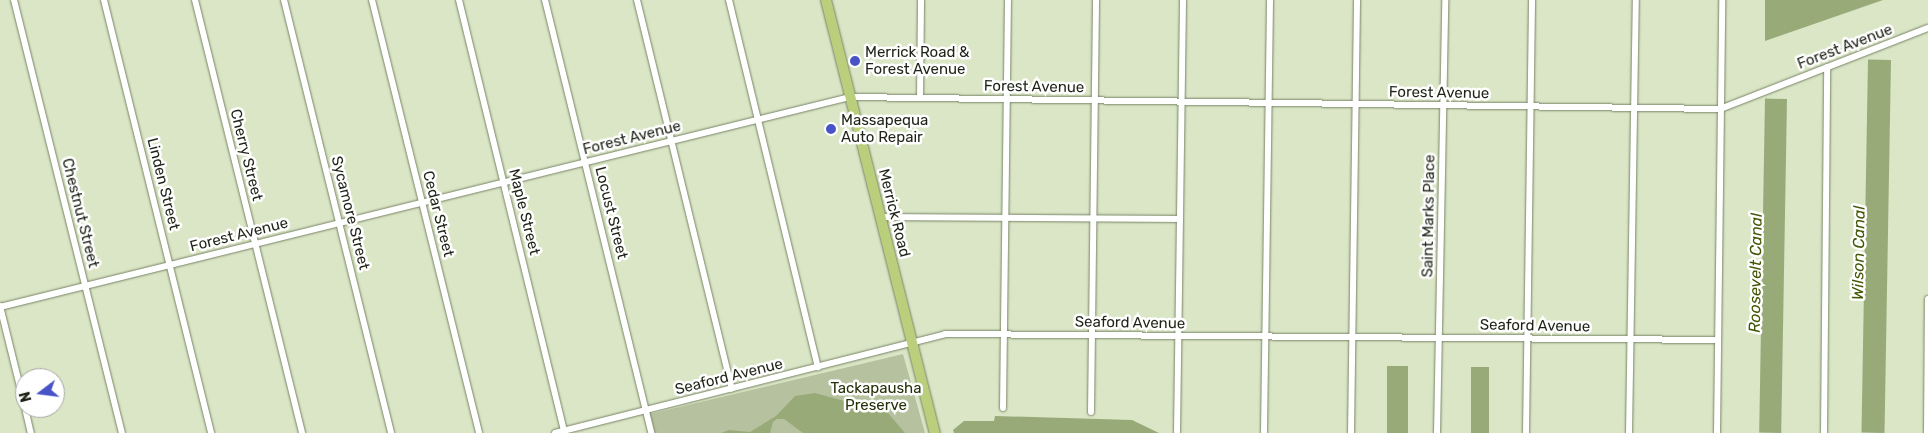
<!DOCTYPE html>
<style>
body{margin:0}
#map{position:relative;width:1928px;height:433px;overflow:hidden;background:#dae6c6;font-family:Rubik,sans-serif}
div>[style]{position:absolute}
.green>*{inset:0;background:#b6c29f}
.water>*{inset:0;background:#99aa79;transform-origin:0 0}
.roads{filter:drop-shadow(0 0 1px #798466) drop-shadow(0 0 1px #798466)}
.street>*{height:6px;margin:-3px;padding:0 3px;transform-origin:3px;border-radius:3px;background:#fff}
.primary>*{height:10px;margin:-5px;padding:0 5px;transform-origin:5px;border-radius:5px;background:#b9cf7c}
.dots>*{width:14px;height:14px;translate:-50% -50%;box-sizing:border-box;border:2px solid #fff;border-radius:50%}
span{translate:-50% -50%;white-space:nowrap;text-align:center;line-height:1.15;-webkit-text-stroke:5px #fff;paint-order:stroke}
.street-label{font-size:15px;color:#1f2317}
.poi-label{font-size:15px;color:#1f2317}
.left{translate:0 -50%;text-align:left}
.park-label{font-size:15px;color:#253009}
.water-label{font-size:16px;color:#425605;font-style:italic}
.north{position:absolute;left:15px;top:368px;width:50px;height:50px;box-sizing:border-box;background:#fff;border:1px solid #a5a7a2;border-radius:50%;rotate:255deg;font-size:14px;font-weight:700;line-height:20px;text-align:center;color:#1f2317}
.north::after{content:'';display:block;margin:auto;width:18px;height:22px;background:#4853c8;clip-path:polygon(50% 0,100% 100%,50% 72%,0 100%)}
</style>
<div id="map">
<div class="green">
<i style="clip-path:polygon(903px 354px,925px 433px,655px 433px,650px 414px)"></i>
</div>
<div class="water">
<i style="clip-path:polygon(1765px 0,1883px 0,1765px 41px)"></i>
<i style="left:1891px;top:60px;width:373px;height:23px;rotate:91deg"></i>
<i style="left:1787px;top:99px;width:334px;height:22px;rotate:91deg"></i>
<i style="left:1387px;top:366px;width:21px;height:67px"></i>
<i style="left:1471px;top:367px;width:18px;height:66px"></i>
<i style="clip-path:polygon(815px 393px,888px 413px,905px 433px,803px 433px,784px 419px,777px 419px,773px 422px,770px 433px,721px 433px,729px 430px,750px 432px,776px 416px,795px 396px)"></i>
<i style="clip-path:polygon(995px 416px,1132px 420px,1159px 433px,954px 433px,953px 430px,964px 421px,994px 421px)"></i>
</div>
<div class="roads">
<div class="street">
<i style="left:14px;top:0;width:446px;rotate:76deg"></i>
<i style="left:104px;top:0;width:446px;rotate:76.1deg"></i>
<i style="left:195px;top:0;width:446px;rotate:76.1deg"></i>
<i style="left:284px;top:0;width:446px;rotate:76.1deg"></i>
<i style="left:372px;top:0;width:446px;rotate:76.1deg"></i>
<i style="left:459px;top:0;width:444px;rotate:76.3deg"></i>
<i style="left:545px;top:0;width:446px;rotate:76.2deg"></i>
<i style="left:637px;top:0;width:400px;rotate:76.3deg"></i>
<i style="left:729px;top:0;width:378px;rotate:76.4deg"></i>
<i style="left:920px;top:98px;width:98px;rotate:-89.4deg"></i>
<i style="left:879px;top:217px;width:301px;rotate:0.4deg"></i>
<i style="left:0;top:306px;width:104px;rotate:76.1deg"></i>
<i style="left:0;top:307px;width:876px;rotate:-13.88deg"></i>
<i style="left:850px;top:97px;width:870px;rotate:0.79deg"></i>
<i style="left:1720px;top:109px;width:223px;rotate:-21.3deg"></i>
<i style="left:25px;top:408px;width:26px;rotate:77deg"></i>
<i style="left:1003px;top:408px;width:408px;rotate:-89.3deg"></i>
<i style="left:1091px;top:412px;width:412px;rotate:-89.3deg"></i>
<i style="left:1177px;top:432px;width:432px;rotate:-89.2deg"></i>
<i style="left:1264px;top:432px;width:432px;rotate:-89.2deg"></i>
<i style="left:555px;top:433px;width:402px;rotate:-14.2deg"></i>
<i style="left:945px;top:334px;width:773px;rotate:0.44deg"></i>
<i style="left:1351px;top:433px;width:433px;rotate:-89.2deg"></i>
<i style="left:1437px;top:433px;width:433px;rotate:-88.9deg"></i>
<i style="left:1526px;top:433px;width:433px;rotate:-89.2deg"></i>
<i style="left:1629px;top:433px;width:433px;rotate:-89.1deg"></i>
<i style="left:1717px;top:433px;width:433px;rotate:-89.3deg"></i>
<i style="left:1824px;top:433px;width:366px;rotate:-89.5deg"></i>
<i style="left:1927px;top:433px;width:134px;rotate:-89.6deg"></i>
</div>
<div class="primary">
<i style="left:826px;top:0;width:447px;rotate:75.9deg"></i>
</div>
</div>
<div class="dots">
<i style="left:855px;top:61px;background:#4853c8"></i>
<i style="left:831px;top:129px;background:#4853c8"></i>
</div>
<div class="street-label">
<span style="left:1845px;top:47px;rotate:-21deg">Forest Avenue</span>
<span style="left:1034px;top:87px;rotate:1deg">Forest Avenue</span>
<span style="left:1439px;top:93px;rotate:1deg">Forest Avenue</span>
<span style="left:632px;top:138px;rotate:-14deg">Forest Avenue</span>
<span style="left:246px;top:155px;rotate:76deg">Cherry Street</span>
<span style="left:163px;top:184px;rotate:76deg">Linden Street</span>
<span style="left:524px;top:212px;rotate:76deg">Maple Street</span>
<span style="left:80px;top:213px;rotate:76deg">Chestnut Street</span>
<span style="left:350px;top:213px;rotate:76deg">Sycamore Street</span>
<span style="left:611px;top:213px;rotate:76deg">Locust Street</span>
<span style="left:894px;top:213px;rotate:76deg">Merrick Road</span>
<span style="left:438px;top:214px;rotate:76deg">Cedar Street</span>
<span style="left:1429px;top:216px;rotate:-89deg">Saint Marks Place</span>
<span style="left:239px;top:235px;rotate:-14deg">Forest Avenue</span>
<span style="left:1130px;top:323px;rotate:1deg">Seaford Avenue</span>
<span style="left:1535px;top:326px;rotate:1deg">Seaford Avenue</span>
<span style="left:729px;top:377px;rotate:-14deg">Seaford Avenue</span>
</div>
<div class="poi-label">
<span class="left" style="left:865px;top:61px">Merrick Road &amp;<br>Forest Avenue</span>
<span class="left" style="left:841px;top:129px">Massapequa<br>Auto Repair</span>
</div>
<div class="park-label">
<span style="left:876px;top:397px">Tackapausha<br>Preserve</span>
</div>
<div class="water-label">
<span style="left:1859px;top:253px;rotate:-89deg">Wilson Canal</span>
<span style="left:1756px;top:273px;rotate:-89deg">Roosevelt Canal</span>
</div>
<div class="north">N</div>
</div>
